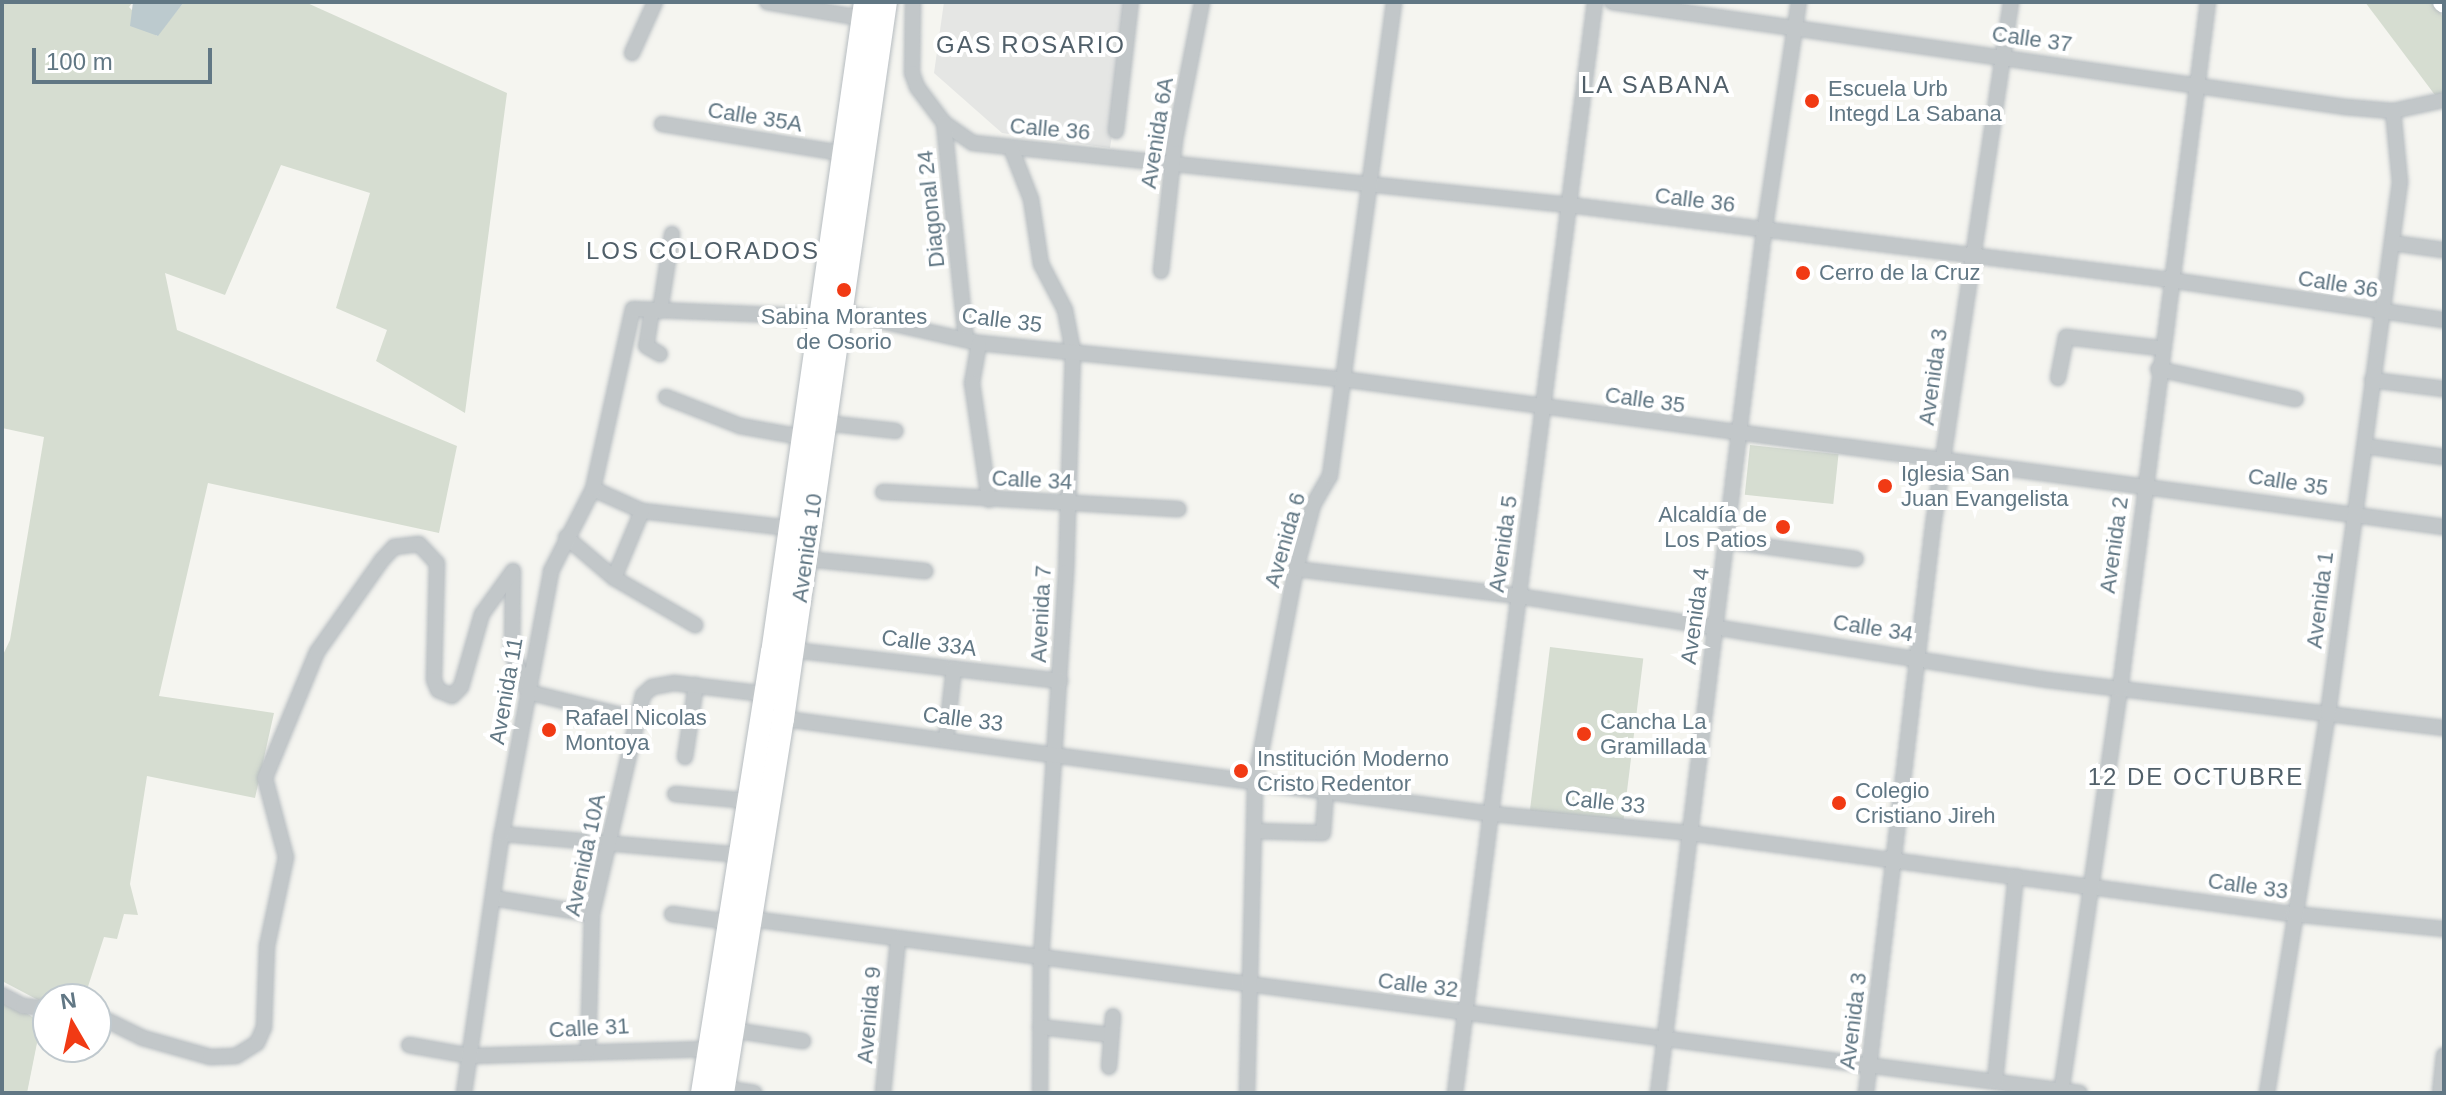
<!DOCTYPE html>
<meta charset="utf-8">
<style>
body{margin:0}
#map{position:relative;width:2446px;height:1095px;overflow:hidden;background:#f5f5f0;font-family:Arial,sans-serif}
div>[style]{position:absolute}
.built>*{inset:0;background:#e5e6e4}
.green>*{inset:0;background:#d6ddd1;transform-origin:0 0}
.water>*{inset:0;background:#bccace}
.roads{filter:drop-shadow(0 0 2px #b6bcc0) drop-shadow(0 0 2px #b6bcc0)}
.street>*{height:14px;margin:-7px;padding:0 7px;transform-origin:7px;border-radius:7px;background:#c2c7c9}
.secondary>*{height:20px;margin:-10px;padding:0 10px;transform-origin:10px;border-radius:10px;background:#fff}
.primary>*{height:22px;margin:-11px;padding:0 11px;transform-origin:11px;border-radius:11px;background:#fff}
.dots>*{width:22px;height:22px;translate:-50% -50%;box-sizing:border-box;border:4px solid #fff;border-radius:50%}
span{translate:-50% -50%;white-space:nowrap;text-align:center;line-height:1.15;-webkit-text-stroke:8px #fff;paint-order:stroke}
.street-label{font-size:22px;color:#617784}
.poi-label{font-size:22px;color:#617784}
.left{translate:0 -50%;text-align:left}
.right{translate:-100% -50%;text-align:right}
.neighbourhood-label{font-size:24px;color:#505f69;letter-spacing:2px}
.frame{position:absolute;inset:0;border:4px solid #617784;pointer-events:none}
.north{position:absolute;left:32px;top:983px;width:80px;height:80px;box-sizing:border-box;background:#fff;border:2px solid #c0c9ce;border-radius:50%;rotate:351deg;font-size:22px;font-weight:700;line-height:32px;text-align:center;color:#617784}
.north::after{content:'';display:block;margin:auto;width:28px;height:36px;background:#f13a14;clip-path:polygon(50% 0,100% 100%,50% 72%,0 100%)}
.scale{position:absolute;left:32px;top:48px;width:180px;height:36px;box-sizing:border-box;border:4px solid #617784;border-top:0;padding-left:10px;font-size:24px;line-height:28px;white-space:nowrap;color:#617784;-webkit-text-stroke:6px #fff;paint-order:stroke}
</style>
<div id="map">
<div class="built">
<i style="clip-path:polygon(944px 2px,1133px 2px,1110px 148px,1002px 133px,934px 73px)"></i>
</div>
<div class="green">
<i style="clip-path:polygon(2px 2px,133px 2px,129px 7px,157px 36px,184px 2px,305px 2px,507px 93px,465px 413px,376px 361px,387px 330px,336px 308px,370px 193px,281px 165px,225px 295px,165px 273px,177px 330px,457px 446px,439px 533px,208px 483px,159px 696px,274px 713px,255px 798px,147px 776px,130px 884px,138px 915px,124px 914px,117px 939px,104px 937px,84px 999px,40px 1001px,2px 981px,2px 657px,10px 640px,44px 437px,2px 428px)"></i>
<i style="clip-path:polygon(2365px 2px,2434px 2px,2444px 19px,2444px 107px)"></i>
<i style="left:1750px;top:445px;width:89px;height:50px;rotate:6deg"></i>
<i style="left:1550px;top:647px;width:94px;height:165px;rotate:7deg"></i>
<i style="clip-path:polygon(2px 996px,41px 1023px,27px 1093px,2px 1093px)"></i>
</div>
<div class="water">
<i style="clip-path:polygon(133px 2px,184px 2px,158px 36px,130px 26px)"></i>
</div>
<div class="roads">
<div class="street">
<i style="left:767px;top:2px;width:96px;rotate:9.6deg"></i>
<i style="left:913px;top:2px;width:71px;rotate:90.8deg"></i>
<i style="left:912px;top:73px;width:15px;rotate:70deg"></i>
<i style="left:917px;top:87px;width:45px;rotate:53.1deg"></i>
<i style="left:944px;top:123px;width:35px;rotate:35deg"></i>
<i style="left:973px;top:143px;width:599px;rotate:5.94deg"></i>
<i style="left:1569px;top:205px;width:606px;rotate:7.11deg"></i>
<i style="left:2170px;top:280px;width:277px;rotate:8.3deg"></i>
<i style="left:1612px;top:2px;width:740px;rotate:8.15deg"></i>
<i style="left:2345px;top:107px;width:48px;rotate:4.8deg"></i>
<i style="left:2393px;top:111px;width:52px;rotate:-12.2deg"></i>
<i style="left:632px;top:53px;width:56px;rotate:-65.7deg"></i>
<i style="left:944px;top:123px;width:218px;rotate:84.2deg"></i>
<i style="left:662px;top:124px;width:182px;rotate:9.2deg"></i>
<i style="left:1116px;top:131px;width:130px;rotate:-83.4deg"></i>
<i style="left:1011px;top:148px;width:55px;rotate:68.6deg"></i>
<i style="left:1031px;top:199px;width:66px;rotate:81.3deg"></i>
<i style="left:1041px;top:264px;width:52px;rotate:62.4deg"></i>
<i style="left:1065px;top:310px;width:42px;rotate:79deg"></i>
<i style="left:1073px;top:351px;width:221px;rotate:91.8deg"></i>
<i style="left:1066px;top:572px;width:388px;rotate:93.7deg"></i>
<i style="left:1041px;top:959px;width:134px;rotate:90.4deg"></i>
<i style="left:2392px;top:243px;width:52px;rotate:7.7deg"></i>
<i style="left:1161px;top:271px;width:132px;rotate:-83.9deg"></i>
<i style="left:1175px;top:140px;width:141px;rotate:-78.9deg"></i>
<i style="left:652px;top:310px;width:36px;rotate:99deg"></i>
<i style="left:646px;top:346px;width:16px;rotate:30deg"></i>
<i style="left:660px;top:311px;width:78px;rotate:-81.1deg"></i>
<i style="left:841px;top:312px;width:141px;rotate:12.7deg"></i>
<i style="left:979px;top:343px;width:365px;rotate:5.7deg"></i>
<i style="left:1342px;top:379px;width:1112px;rotate:7.65deg"></i>
<i style="left:979px;top:343px;width:41px;rotate:99.9deg"></i>
<i style="left:972px;top:383px;width:118px;rotate:81.7deg"></i>
<i style="left:2158px;top:369px;width:141px;rotate:12.3deg"></i>
<i style="left:2058px;top:378px;width:42px;rotate:-79deg"></i>
<i style="left:2066px;top:337px;width:95px;rotate:6.7deg"></i>
<i style="left:2372px;top:380px;width:73px;rotate:7.1deg"></i>
<i style="left:666px;top:397px;width:79px;rotate:21.4deg"></i>
<i style="left:740px;top:426px;width:63px;rotate:10.1deg"></i>
<i style="left:825px;top:423px;width:71px;rotate:6.4deg"></i>
<i style="left:2365px;top:446px;width:80px;rotate:7.9deg"></i>
<i style="left:593px;top:489px;width:54px;rotate:24.2deg"></i>
<i style="left:642px;top:511px;width:148px;rotate:6.6deg"></i>
<i style="left:883px;top:492px;width:296px;rotate:3.3deg"></i>
<i style="left:566px;top:537px;width:63px;rotate:40.5deg"></i>
<i style="left:614px;top:578px;width:94px;rotate:30.1deg"></i>
<i style="left:1727px;top:541px;width:130px;rotate:7.9deg"></i>
<i style="left:806px;top:559px;width:120px;rotate:5.8deg"></i>
<i style="left:1296px;top:569px;width:224px;rotate:6.9deg"></i>
<i style="left:1518px;top:596px;width:536px;rotate:9.02deg"></i>
<i style="left:2047px;top:680px;width:400px;rotate:6.9deg"></i>
<i style="left:513px;top:571px;width:82px;rotate:90.7deg"></i>
<i style="left:512px;top:653px;width:42px;rotate:67.7deg"></i>
<i style="left:528px;top:692px;width:111px;rotate:14deg"></i>
<i style="left:614px;top:578px;width:73px;rotate:-67.3deg"></i>
<i style="left:793px;top:650px;width:269px;rotate:6.6deg"></i>
<i style="left:778px;top:718px;width:721px;rotate:7.65deg"></i>
<i style="left:1493px;top:814px;width:197px;rotate:5.5deg"></i>
<i style="left:1689px;top:833px;width:608px;rotate:7.65deg"></i>
<i style="left:2292px;top:914px;width:153px;rotate:5.6deg"></i>
<i style="left:946px;top:739px;width:71px;rotate:-83.6deg"></i>
<i style="left:685px;top:757px;width:73px;rotate:-81.3deg"></i>
<i style="left:675px;top:794px;width:74px;rotate:5.4deg"></i>
<i style="left:1254px;top:831px;width:69px;rotate:1.7deg"></i>
<i style="left:1323px;top:833px;width:41px;rotate:-85.8deg"></i>
<i style="left:502px;top:834px;width:241px;rotate:5deg"></i>
<i style="left:493px;top:898px;width:100px;rotate:9.2deg"></i>
<i style="left:672px;top:914px;width:59px;rotate:7.9deg"></i>
<i style="left:752px;top:919px;width:1339px;rotate:7.46deg"></i>
<i style="left:2px;top:995px;width:24px;rotate:28deg"></i>
<i style="left:23px;top:1006px;width:25px;rotate:5deg"></i>
<i style="left:96px;top:1015px;width:52px;rotate:26.1deg"></i>
<i style="left:143px;top:1038px;width:70px;rotate:15.8deg"></i>
<i style="left:210px;top:1057px;width:26px;rotate:-2deg"></i>
<i style="left:236px;top:1056px;width:25px;rotate:-32deg"></i>
<i style="left:257px;top:1043px;width:17px;rotate:-66deg"></i>
<i style="left:264px;top:1027px;width:81px;rotate:-87.9deg"></i>
<i style="left:267px;top:946px;width:91px;rotate:-77.9deg"></i>
<i style="left:286px;top:857px;width:82px;rotate:-104.9deg"></i>
<i style="left:265px;top:778px;width:136px;rotate:-67.6deg"></i>
<i style="left:317px;top:652px;width:113px;rotate:-54.8deg"></i>
<i style="left:382px;top:560px;width:18px;rotate:-47deg"></i>
<i style="left:394px;top:547px;width:25px;rotate:-7deg"></i>
<i style="left:419px;top:544px;width:26px;rotate:47deg"></i>
<i style="left:437px;top:563px;width:117px;rotate:91.5deg"></i>
<i style="left:434px;top:680px;width:11px;rotate:68deg"></i>
<i style="left:438px;top:690px;width:15px;rotate:23deg"></i>
<i style="left:452px;top:696px;width:13px;rotate:-45deg"></i>
<i style="left:461px;top:687px;width:76px;rotate:-74deg"></i>
<i style="left:482px;top:614px;width:53px;rotate:-54.2deg"></i>
<i style="left:1040px;top:1027px;width:71px;rotate:6.4deg"></i>
<i style="left:733px;top:1030px;width:71px;rotate:8.9deg"></i>
<i style="left:409px;top:1045px;width:62px;rotate:10.2deg"></i>
<i style="left:470px;top:1056px;width:239px;rotate:-1.7deg"></i>
<i style="left:588px;top:1050px;width:136px;rotate:-88.3deg"></i>
<i style="left:592px;top:914px;width:225px;rotate:-76.9deg"></i>
<i style="left:643px;top:695px;width:12px;rotate:-42deg"></i>
<i style="left:652px;top:687px;width:22px;rotate:-10deg"></i>
<i style="left:674px;top:683px;width:100px;rotate:6.9deg"></i>
<i style="left:1109px;top:1067px;width:51px;rotate:-85.5deg"></i>
<i style="left:1995px;top:1081px;width:206px;rotate:-84.2deg"></i>
<i style="left:723px;top:1088px;width:32px;rotate:9deg"></i>
<i style="left:464px;top:1093px;width:262px;rotate:-81.7deg"></i>
<i style="left:502px;top:834px;width:268px;rotate:-79.4deg"></i>
<i style="left:551px;top:571px;width:92px;rotate:-62.9deg"></i>
<i style="left:593px;top:489px;width:184px;rotate:-77.5deg"></i>
<i style="left:633px;top:309px;width:187px;rotate:2.4deg"></i>
<i style="left:883px;top:1093px;width:153px;rotate:-84.4deg"></i>
<i style="left:1247px;top:1093px;width:310px;rotate:-88.5deg"></i>
<i style="left:1255px;top:783px;width:218px;rotate:-79.2deg"></i>
<i style="left:1296px;top:569px;width:66px;rotate:-75.1deg"></i>
<i style="left:1313px;top:505px;width:34px;rotate:-60deg"></i>
<i style="left:1330px;top:476px;width:478px;rotate:-82.3deg"></i>
<i style="left:1455px;top:1093px;width:1100px;rotate:-82.69deg"></i>
<i style="left:1658px;top:1093px;width:860px;rotate:-82.99deg"></i>
<i style="left:1763px;top:239px;width:240px;rotate:-81.4deg"></i>
<i style="left:1866px;top:1093px;width:571px;rotate:-83.26deg"></i>
<i style="left:1933px;top:526px;width:530px;rotate:-81.53deg"></i>
<i style="left:2061px;top:1093px;width:407px;rotate:-81.7deg"></i>
<i style="left:2120px;top:690px;width:694px;rotate:-82.71deg"></i>
<i style="left:2267px;top:1093px;width:384px;rotate:-80.9deg"></i>
<i style="left:2328px;top:714px;width:537px;rotate:-82.29deg"></i>
<i style="left:2400px;top:182px;width:71px;rotate:-95.6deg"></i>
<i style="left:2440px;top:1093px;width:38px;rotate:-84deg"></i>
</div>
<div class="secondary">
<i style="left:2443px;top:2px;width:1px;rotate:45deg"></i>
</div>
<div class="primary">
<i style="left:702px;top:1093px;width:446px;rotate:-81deg"></i>
<i style="left:772px;top:653px;width:658px;rotate:-81.87deg"></i>
<i style="left:723px;top:1093px;width:379px;rotate:-80.9deg"></i>
<i style="left:783px;top:719px;width:724px;rotate:-81.83deg"></i>
</div>
</div>
<div class="dots">
<i style="left:1812px;top:101px;background:#f13a14"></i>
<i style="left:1803px;top:273px;background:#f13a14"></i>
<i style="left:844px;top:290px;background:#f13a14"></i>
<i style="left:1885px;top:486px;background:#f13a14"></i>
<i style="left:1783px;top:527px;background:#f13a14"></i>
<i style="left:549px;top:730px;background:#f13a14"></i>
<i style="left:1584px;top:734px;background:#f13a14"></i>
<i style="left:1241px;top:771px;background:#f13a14"></i>
<i style="left:1839px;top:803px;background:#f13a14"></i>
</div>
<div class="street-label">
<span style="left:2032px;top:39px;rotate:8deg">Calle 37</span>
<span style="left:755px;top:117px;rotate:9deg">Calle 35A</span>
<span style="left:1050px;top:129px;rotate:5deg">Calle 36</span>
<span style="left:1157px;top:133px;rotate:-81deg">Avenida 6A</span>
<span style="left:1695px;top:200px;rotate:7deg">Calle 36</span>
<span style="left:931px;top:209px;rotate:-96deg">Diagonal 24</span>
<span style="left:2338px;top:284px;rotate:9deg">Calle 36</span>
<span style="left:1002px;top:320px;rotate:7deg">Calle 35</span>
<span style="left:1933px;top:377px;rotate:-82deg">Avenida 3</span>
<span style="left:1645px;top:400px;rotate:8deg">Calle 35</span>
<span style="left:1032px;top:480px;rotate:3deg">Calle 34</span>
<span style="left:2288px;top:482px;rotate:9deg">Calle 35</span>
<span style="left:1285px;top:540px;rotate:-74deg">Avenida 6</span>
<span style="left:1503px;top:544px;rotate:-82deg">Avenida 5</span>
<span style="left:2114px;top:545px;rotate:-82deg">Avenida 2</span>
<span style="left:807px;top:548px;rotate:-82deg">Avenida 10</span>
<span style="left:2320px;top:600px;rotate:-83deg">Avenida 1</span>
<span style="left:1041px;top:614px;rotate:-87deg">Avenida 7</span>
<span style="left:1695px;top:616px;rotate:-82deg">Avenida 4</span>
<span style="left:1873px;top:628px;rotate:9deg">Calle 34</span>
<span style="left:929px;top:643px;rotate:7deg">Calle 33A</span>
<span style="left:506px;top:691px;rotate:-80deg">Avenida 11</span>
<span style="left:963px;top:719px;rotate:7deg">Calle 33</span>
<span style="left:1605px;top:802px;rotate:6deg">Calle 33</span>
<span style="left:585px;top:855px;rotate:-78deg">Avenida 10A</span>
<span style="left:2248px;top:886px;rotate:8deg">Calle 33</span>
<span style="left:1418px;top:985px;rotate:7deg">Calle 32</span>
<span style="left:869px;top:1015px;rotate:-85deg">Avenida 9</span>
<span style="left:1853px;top:1021px;rotate:-83deg">Avenida 3</span>
<span style="left:589px;top:1028px;rotate:-3deg">Calle 31</span>
</div>
<div class="poi-label">
<span class="left" style="left:1828px;top:101px">Escuela Urb<br>Integd La Sabana</span>
<span class="left" style="left:1819px;top:273px">Cerro de la Cruz</span>
<span style="left:844px;top:329px">Sabina Morantes<br>de Osorio</span>
<span class="left" style="left:1901px;top:486px">Iglesia San<br>Juan Evangelista</span>
<span class="right" style="left:1767px;top:527px">Alcaldía de<br>Los Patios</span>
<span class="left" style="left:565px;top:730px">Rafael Nicolas<br>Montoya</span>
<span class="left" style="left:1600px;top:734px">Cancha La<br>Gramillada</span>
<span class="left" style="left:1257px;top:771px">Institución Moderno<br>Cristo Redentor</span>
<span class="left" style="left:1855px;top:803px">Colegio<br>Cristiano Jireh</span>
</div>
<div class="neighbourhood-label">
<span style="left:1031px;top:45px">GAS ROSARIO</span>
<span style="left:1656px;top:85px">LA SABANA</span>
<span style="left:703px;top:251px">LOS COLORADOS</span>
<span style="left:2196px;top:777px">12 DE OCTUBRE</span>
</div>
<div class="frame"></div>
<div class="north">N</div>
<div class="scale">100 m</div>
</div>
